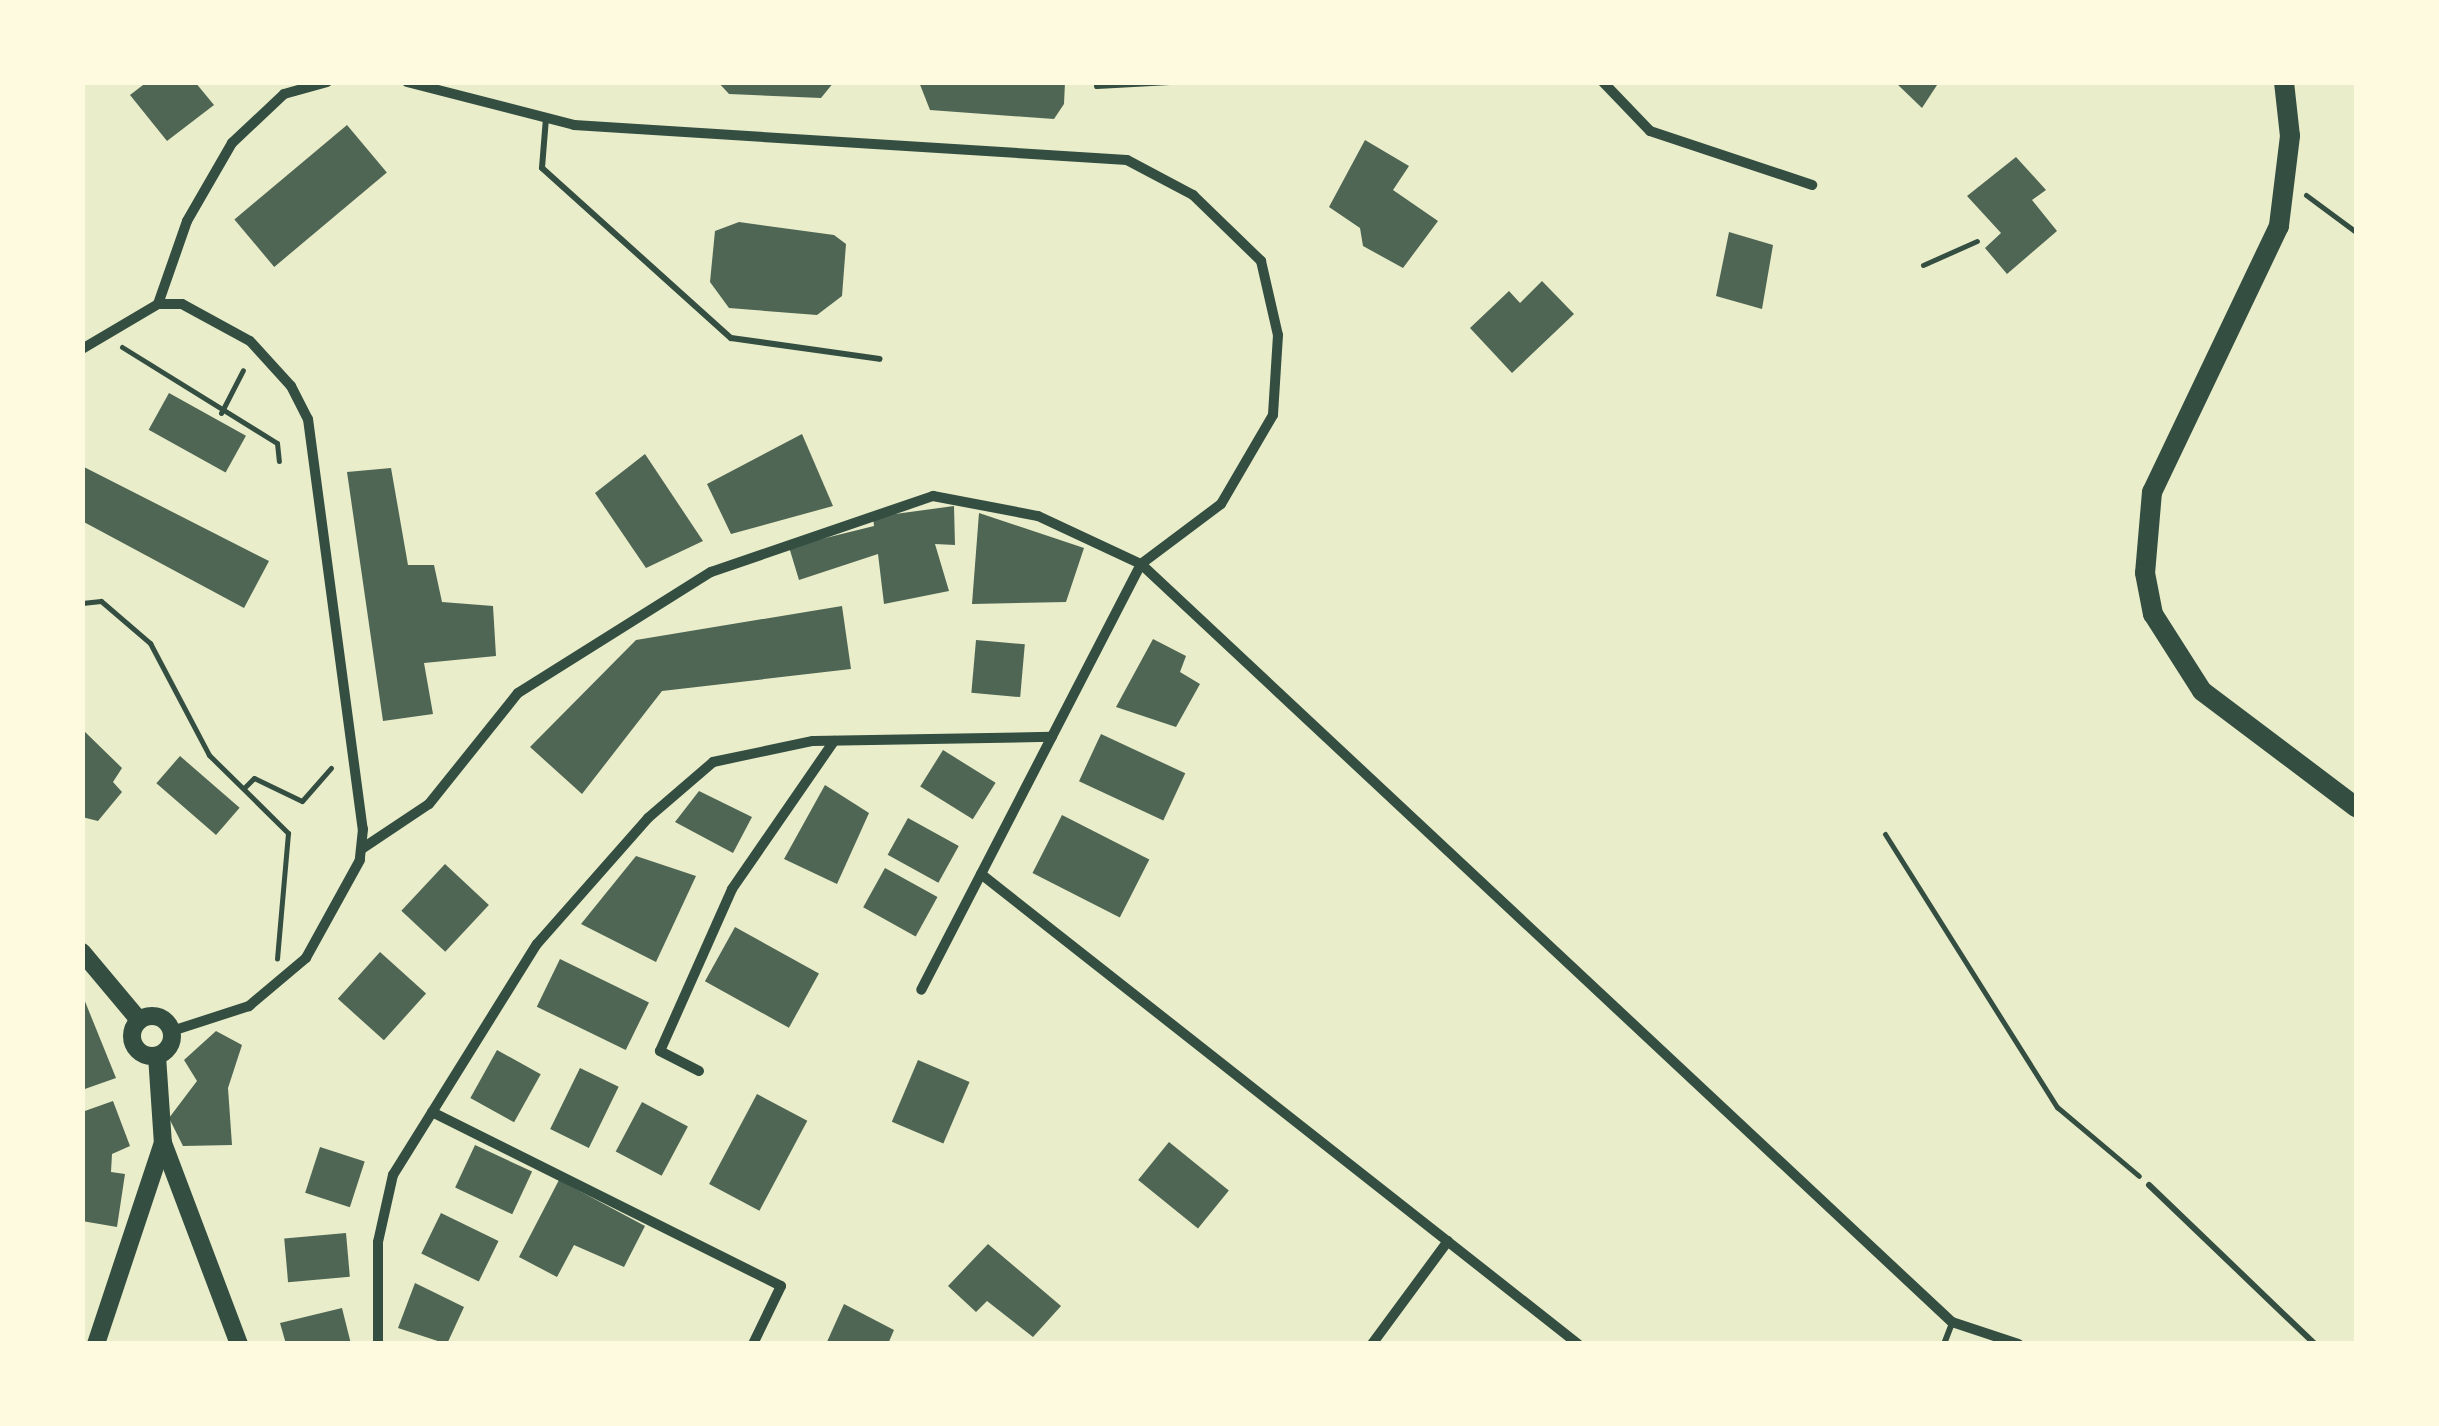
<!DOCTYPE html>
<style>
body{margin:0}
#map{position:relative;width:2439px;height:1426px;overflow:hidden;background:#e9edc9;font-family:"Alegreya Sans",sans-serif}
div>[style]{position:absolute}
.building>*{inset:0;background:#4f6655;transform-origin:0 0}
.path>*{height:5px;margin:-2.5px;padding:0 2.5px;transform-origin:2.5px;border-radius:2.5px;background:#344e41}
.service>*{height:6px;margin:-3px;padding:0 3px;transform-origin:3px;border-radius:3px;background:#344e41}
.minor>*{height:10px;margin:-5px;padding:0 5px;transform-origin:5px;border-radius:5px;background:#344e41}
.tertiary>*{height:18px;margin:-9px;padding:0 9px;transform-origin:9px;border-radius:9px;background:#344e41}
.tertiary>.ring{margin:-9px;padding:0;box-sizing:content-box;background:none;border:18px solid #344e41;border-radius:50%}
.secondary>*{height:20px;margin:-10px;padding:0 10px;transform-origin:10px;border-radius:10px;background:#344e41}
span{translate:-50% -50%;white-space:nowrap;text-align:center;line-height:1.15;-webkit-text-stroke:10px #fefae0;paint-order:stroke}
.frame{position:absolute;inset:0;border:85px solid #fefae0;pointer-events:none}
</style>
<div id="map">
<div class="building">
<i style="clip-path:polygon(147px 82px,195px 82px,214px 105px,167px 141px,130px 95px)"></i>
<i style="clip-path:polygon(718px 82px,834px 82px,821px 98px,729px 94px)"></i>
<i style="clip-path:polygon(919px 82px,1065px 82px,1064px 104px,1054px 119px,930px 110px)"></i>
<i style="clip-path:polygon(1895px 82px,1939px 82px,1922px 108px)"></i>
<i style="left:347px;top:125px;width:62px;height:147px;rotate:50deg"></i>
<i style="clip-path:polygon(1365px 140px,1409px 166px,1393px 190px,1438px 221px,1403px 268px,1363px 246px,1360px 228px,1329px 207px)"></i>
<i style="clip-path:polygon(2016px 157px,2046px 190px,2032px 200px,2057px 231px,2007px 274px,1985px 248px,2001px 233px,1967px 196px)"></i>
<i style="clip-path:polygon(739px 222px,834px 235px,846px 244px,842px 296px,817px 315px,729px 308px,710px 282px,715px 231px)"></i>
<i style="clip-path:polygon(1729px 232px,1773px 245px,1762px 309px,1716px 296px)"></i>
<i style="clip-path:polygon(1542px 281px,1574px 314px,1512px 373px,1470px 328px,1509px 291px,1520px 303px)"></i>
<i style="left:169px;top:393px;width:88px;height:42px;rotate:29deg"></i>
<i style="clip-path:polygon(802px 434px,833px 506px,731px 534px,707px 484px)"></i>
<i style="clip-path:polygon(645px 454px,703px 541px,646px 568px,595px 493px)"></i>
<i style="clip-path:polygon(82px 466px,269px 561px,244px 608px,82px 521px)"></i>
<i style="clip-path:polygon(391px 468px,408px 565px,434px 565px,442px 602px,493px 606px,496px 656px,424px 663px,433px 714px,383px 721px,347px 472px)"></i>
<i style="clip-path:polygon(954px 506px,955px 545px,935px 544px,949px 591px,884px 604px,878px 554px,799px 580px,789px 547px,874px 526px,873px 517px)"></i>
<i style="clip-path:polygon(979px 513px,1084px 548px,1066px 602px,972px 604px)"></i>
<i style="clip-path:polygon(842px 606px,851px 669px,662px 691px,582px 794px,530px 747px,636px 640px)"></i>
<i style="clip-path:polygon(1153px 639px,1186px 656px,1180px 672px,1200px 684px,1176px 727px,1116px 707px)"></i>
<i style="left:976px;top:640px;width:49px;height:53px;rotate:5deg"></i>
<i style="clip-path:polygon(82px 729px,122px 768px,113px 782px,122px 792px,98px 821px,82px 817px)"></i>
<i style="left:1101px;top:734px;width:93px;height:52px;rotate:25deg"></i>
<i style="left:943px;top:750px;width:62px;height:43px;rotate:32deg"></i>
<i style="left:180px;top:756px;width:79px;height:36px;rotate:41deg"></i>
<i style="clip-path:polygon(825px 785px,869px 813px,837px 884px,784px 859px)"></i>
<i style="clip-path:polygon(699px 791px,752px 817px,733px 853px,675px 822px)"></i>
<i style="left:1062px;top:815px;width:98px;height:65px;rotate:27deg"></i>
<i style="left:908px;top:818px;width:58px;height:42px;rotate:29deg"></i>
<i style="clip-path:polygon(636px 856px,696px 876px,656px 962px,581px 924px)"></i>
<i style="left:445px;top:864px;width:60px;height:64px;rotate:43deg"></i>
<i style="left:885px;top:868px;width:60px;height:45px;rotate:29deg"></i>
<i style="left:735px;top:927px;width:96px;height:62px;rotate:29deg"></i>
<i style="left:380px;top:952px;width:62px;height:63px;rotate:42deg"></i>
<i style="left:560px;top:959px;width:99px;height:53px;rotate:26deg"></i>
<i style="clip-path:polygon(82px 994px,116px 1078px,82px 1090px)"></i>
<i style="clip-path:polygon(216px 1031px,242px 1045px,228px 1088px,232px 1145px,183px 1146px,169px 1118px,197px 1081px,184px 1060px)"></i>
<i style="left:497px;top:1050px;width:50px;height:55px;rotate:29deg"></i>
<i style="left:918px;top:1060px;width:56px;height:67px;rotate:23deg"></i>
<i style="left:580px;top:1068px;width:43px;height:68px;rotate:26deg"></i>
<i style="left:757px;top:1094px;width:57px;height:102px;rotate:28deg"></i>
<i style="clip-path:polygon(113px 1101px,130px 1146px,112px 1154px,111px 1172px,125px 1174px,117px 1227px,82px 1221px,82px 1112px)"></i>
<i style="left:642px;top:1102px;width:52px;height:56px;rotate:28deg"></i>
<i style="left:1169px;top:1142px;width:77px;height:49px;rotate:39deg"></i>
<i style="left:475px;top:1145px;width:63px;height:47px;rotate:25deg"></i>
<i style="left:320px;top:1147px;width:47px;height:48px;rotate:18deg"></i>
<i style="clip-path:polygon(559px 1180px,645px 1226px,624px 1267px,574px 1245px,557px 1277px,519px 1257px)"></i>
<i style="left:441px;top:1213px;width:64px;height:45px;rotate:26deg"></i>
<i style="left:346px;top:1233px;width:44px;height:62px;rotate:85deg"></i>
<i style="clip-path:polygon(988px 1244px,1061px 1306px,1033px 1337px,987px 1301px,976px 1312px,948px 1286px)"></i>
<i style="clip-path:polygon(415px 1283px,464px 1307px,447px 1344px,398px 1328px)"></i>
<i style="clip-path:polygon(844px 1304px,894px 1330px,888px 1344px,826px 1344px)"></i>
<i style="clip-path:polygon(342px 1308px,351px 1344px,286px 1344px,280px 1323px)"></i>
</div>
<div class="path">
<i style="left:2306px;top:195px;width:62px;rotate:36.5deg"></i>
<i style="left:1923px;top:265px;width:59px;rotate:-24deg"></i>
<i style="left:122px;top:347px;width:182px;rotate:31.8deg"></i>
<i style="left:277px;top:443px;width:18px;rotate:84deg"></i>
<i style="left:221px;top:413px;width:48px;rotate:-62.9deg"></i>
<i style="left:82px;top:603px;width:19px;rotate:-6deg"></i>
<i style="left:101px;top:601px;width:65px;rotate:40.6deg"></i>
<i style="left:150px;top:643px;width:127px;rotate:62.2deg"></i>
<i style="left:209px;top:755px;width:111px;rotate:44.6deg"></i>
<i style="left:288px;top:833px;width:126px;rotate:95deg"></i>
<i style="left:244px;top:788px;width:14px;rotate:-45deg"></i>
<i style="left:254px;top:778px;width:53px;rotate:25.6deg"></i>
<i style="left:302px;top:801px;width:44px;rotate:-48.7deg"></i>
<i style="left:1885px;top:834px;width:323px;rotate:57.8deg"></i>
<i style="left:2057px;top:1107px;width:107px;rotate:40.1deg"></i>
</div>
<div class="service">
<i style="left:1097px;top:86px;width:73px;rotate:-3.1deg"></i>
<i style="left:546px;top:118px;width:50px;rotate:94.6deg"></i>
<i style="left:542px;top:168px;width:254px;rotate:42deg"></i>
<i style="left:731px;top:338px;width:150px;rotate:8deg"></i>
<i style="left:2149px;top:1185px;width:230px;rotate:43.8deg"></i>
<i style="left:1944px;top:1344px;width:22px;rotate:-69deg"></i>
</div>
<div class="minor">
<i style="left:407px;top:82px;width:172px;rotate:14.4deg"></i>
<i style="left:574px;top:125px;width:554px;rotate:3.62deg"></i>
<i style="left:1127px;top:160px;width:75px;rotate:27.9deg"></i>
<i style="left:1193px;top:195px;width:95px;rotate:44.1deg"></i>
<i style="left:1261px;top:261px;width:76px;rotate:77.1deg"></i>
<i style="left:1278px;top:335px;width:80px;rotate:93.6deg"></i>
<i style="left:1273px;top:415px;width:103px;rotate:120.3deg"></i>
<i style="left:1221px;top:504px;width:100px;rotate:143.1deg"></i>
<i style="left:1141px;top:564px;width:479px;rotate:117.3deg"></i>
<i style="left:1603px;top:82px;width:68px;rotate:46.2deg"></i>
<i style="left:1650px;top:131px;width:171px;rotate:18.4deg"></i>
<i style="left:158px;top:304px;width:88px;rotate:-70.7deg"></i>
<i style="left:187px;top:221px;width:90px;rotate:-60deg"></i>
<i style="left:232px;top:143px;width:71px;rotate:-43.3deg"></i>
<i style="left:284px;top:94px;width:45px;rotate:-15.6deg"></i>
<i style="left:82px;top:349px;width:88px;rotate:-30.6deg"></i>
<i style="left:158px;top:304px;width:24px"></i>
<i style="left:182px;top:304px;width:77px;rotate:28.6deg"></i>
<i style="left:250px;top:341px;width:61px;rotate:47.7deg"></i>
<i style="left:291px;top:386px;width:37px;rotate:63deg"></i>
<i style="left:308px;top:419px;width:414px;rotate:82.4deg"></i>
<i style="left:363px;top:829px;width:31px;rotate:96deg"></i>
<i style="left:360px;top:860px;width:112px;rotate:118.9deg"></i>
<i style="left:306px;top:958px;width:75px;rotate:139.9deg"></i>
<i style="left:249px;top:1006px;width:81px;rotate:162deg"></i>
<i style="left:363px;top:848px;width:79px;rotate:-33.7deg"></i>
<i style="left:429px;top:804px;width:142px;rotate:-51.3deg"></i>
<i style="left:518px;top:693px;width:228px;rotate:-32.1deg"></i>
<i style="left:711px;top:572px;width:235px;rotate:-18.9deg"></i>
<i style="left:933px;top:496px;width:107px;rotate:10.8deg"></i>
<i style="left:1038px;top:516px;width:114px;rotate:25deg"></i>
<i style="left:1141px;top:564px;width:1110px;rotate:43.07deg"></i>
<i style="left:1952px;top:1322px;width:70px;rotate:18.4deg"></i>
<i style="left:981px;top:874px;width:760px;rotate:38.21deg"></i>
<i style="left:699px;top:1071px;width:44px;rotate:-152.9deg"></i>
<i style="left:660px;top:1051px;width:177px;rotate:-66deg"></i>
<i style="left:732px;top:889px;width:180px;rotate:-55.4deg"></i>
<i style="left:432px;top:1112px;width:390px;rotate:26.5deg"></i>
<i style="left:781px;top:1286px;width:64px;rotate:115.8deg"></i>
<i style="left:378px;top:1344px;width:102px;rotate:-90deg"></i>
<i style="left:378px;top:1242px;width:69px;rotate:-77.4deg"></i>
<i style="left:393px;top:1175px;width:272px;rotate:-58.1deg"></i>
<i style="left:537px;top:944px;width:168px;rotate:-48.6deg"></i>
<i style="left:648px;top:818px;width:86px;rotate:-40.7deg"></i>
<i style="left:713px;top:762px;width:102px;rotate:-11.9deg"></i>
<i style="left:813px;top:741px;width:239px;rotate:-1deg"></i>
<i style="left:1372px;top:1344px;width:128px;rotate:-53.6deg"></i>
</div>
<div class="tertiary">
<i style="left:82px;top:952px;width:89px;rotate:50deg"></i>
<i class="ring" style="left:132px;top:1016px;width:22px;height:22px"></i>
<i style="left:157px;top:1056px;width:87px;rotate:86.1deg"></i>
<i style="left:163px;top:1143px;width:215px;rotate:69.3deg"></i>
<i style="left:96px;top:1344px;width:212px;rotate:-71.6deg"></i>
</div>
<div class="secondary">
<i style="left:2284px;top:82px;width:54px;rotate:83.7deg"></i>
<i style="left:2290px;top:136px;width:91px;rotate:97deg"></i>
<i style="left:2279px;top:226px;width:295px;rotate:115.5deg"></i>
<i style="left:2152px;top:492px;width:81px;rotate:94.9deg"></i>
<i style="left:2145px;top:573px;width:42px;rotate:79deg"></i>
<i style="left:2153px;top:614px;width:91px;rotate:57.5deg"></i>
<i style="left:2202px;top:691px;width:193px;rotate:37deg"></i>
</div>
<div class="frame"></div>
</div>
